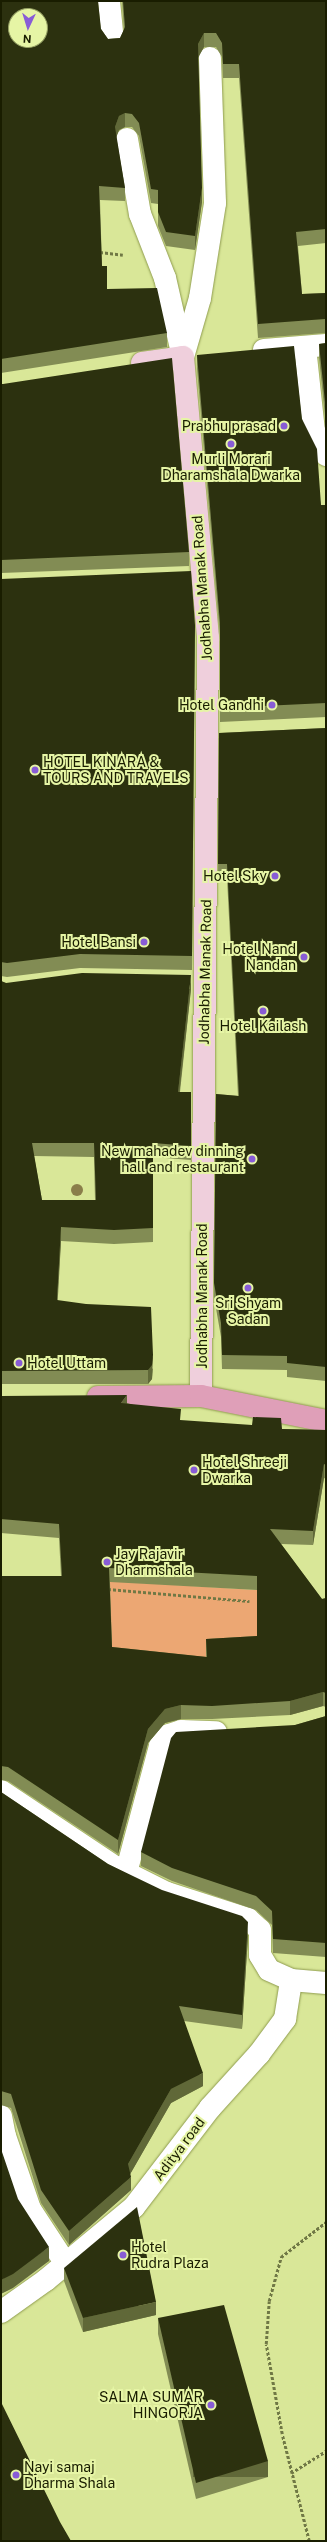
<!DOCTYPE html>
<style>
body{margin:0}
#map{position:relative;width:327px;height:2542px;overflow:hidden;background:#d9e798;font-family:"Public Sans",sans-serif}
div>[style]{position:absolute}
.green>*{inset:0;background:#eca773}
.path>*{height:2.5px;margin-top:-1.25px;transform-origin:0;background:repeating-linear-gradient(90deg,#707845 0 3px,transparent 0 5px)}
.roads{filter:drop-shadow(0 0 1px #8f9c4f) drop-shadow(0 0 1px #8f9c4f)}
.pedestrian>*{height:22px;margin:-11px;padding:0 11px;transform-origin:11px;border-radius:11px;background:#fff}
.minor>*{height:22px;margin:-11px;padding:0 11px;transform-origin:11px;border-radius:11px;background:#fff}
.tertiary>*{height:22px;margin:-11px;padding:0 11px;transform-origin:11px;border-radius:11px;background:#fff}
.secondary>*{height:22px;margin:-11px;padding:0 11px;transform-origin:11px;border-radius:11px;background:#efcfdc}
.primary>*{height:22px;margin:-11px;padding:0 11px;transform-origin:11px;border-radius:11px;background:#df9fb8}
.trees>*{width:12px;height:12px;margin:-6px;border-radius:50%;background:#8a7e4a}
.wall>*{inset:0;background:#828c54}
.shaded-wall>*{inset:0;background:#606838;transform-origin:0 0}
.building>*{inset:0;background:#2c310f}
.dots>*{width:11px;height:11px;translate:-50% -50%;box-sizing:border-box;border:2px solid #e6f5a5;border-radius:50%}
span{translate:-50% -50%;white-space:nowrap;text-align:center;line-height:1.15;-webkit-text-stroke:4px #e6f5a5;paint-order:stroke}
.poi-label{font-size:14px;color:#191d00}
.right{translate:-100% -50%;text-align:right}
.left{translate:0 -50%;text-align:left}
.street-label{font-size:14px;color:#191d00}
.frame{position:absolute;inset:0;border:2px solid #191d00;pointer-events:none}
.north{position:absolute;left:8px;top:8px;width:40px;height:40px;box-sizing:border-box;background:#e6f5a5;border:1px solid #949f63;border-radius:50%;rotate:184deg;font-size:11px;font-weight:700;line-height:16px;text-align:center;color:#191d00}
.north::after{content:'';display:block;margin:auto;width:14px;height:18px;background:#885cd6;clip-path:polygon(50% 0,100% 100%,50% 72%,0 100%)}
</style>
<div id="map">
<div class="green">
<i style="clip-path:polygon(109px 1581px,257px 1590px,257px 1650px,207px 1671px,112px 1660px)"></i>
</div>
<div class="path">
<i style="left:100px;top:252px;width:23px;rotate:7deg"></i>
<i style="left:108px;top:1589px;width:142px;rotate:4.9deg"></i>
<i style="left:291px;top:2473px;width:41px;rotate:-32.2deg"></i>
<i style="left:309px;top:2541px;width:110px;rotate:-104.2deg"></i>
<i style="left:282px;top:2434px;width:91px;rotate:-100.1deg"></i>
<i style="left:266px;top:2344px;width:43px;rotate:-86deg"></i>
<i style="left:269px;top:2301px;width:46px;rotate:-74.7deg"></i>
<i style="left:281px;top:2257px;width:57px;rotate:-37.9deg"></i>
</div>
<div class="roads">
<div class="pedestrian">
<i style="left:109px;top:1px;width:41px;rotate:84.4deg"></i>
<i style="left:127px;top:139px;width:76px;rotate:80.2deg"></i>
<i style="left:140px;top:214px;width:69px;rotate:68.7deg"></i>
<i style="left:165px;top:278px;width:81px;rotate:77.2deg"></i>
<i style="left:183px;top:357px;width:61px;rotate:-73.9deg"></i>
<i style="left:200px;top:298px;width:96px;rotate:-81deg"></i>
<i style="left:215px;top:203px;width:145px;rotate:-92deg"></i>
<i style="left:305px;top:347px;width:84px;rotate:83.9deg"></i>
<i style="left:314px;top:431px;width:27px;rotate:63deg"></i>
<i style="left:264px;top:350px;width:62px;rotate:-4.6deg"></i>
</div>
<div class="minor">
<i style="left:126px;top:1873px;width:131px;rotate:-75deg"></i>
<i style="left:160px;top:1746px;width:14px;rotate:-51deg"></i>
<i style="left:169px;top:1735px;width:13px;rotate:-18deg"></i>
<i style="left:181px;top:1731px;width:35px;rotate:2deg"></i>
<i style="left:1px;top:2116px;width:20px;rotate:79deg"></i>
<i style="left:5px;top:2136px;width:77px;rotate:71.1deg"></i>
<i style="left:30px;top:2209px;width:66px;rotate:56.8deg"></i>
<i style="left:1px;top:2312px;width:55px;rotate:-35.4deg"></i>
<i style="left:46px;top:2280px;width:114px;rotate:-39.7deg"></i>
<i style="left:134px;top:2207px;width:125px;rotate:-52.5deg"></i>
<i style="left:210px;top:2108px;width:73px;rotate:-47.8deg"></i>
<i style="left:259px;top:2054px;width:44px;rotate:-53.4deg"></i>
<i style="left:285px;top:2019px;width:39px;rotate:-81deg"></i>
</div>
<div class="tertiary">
<i style="left:1px;top:1791px;width:137px;rotate:33.7deg"></i>
<i style="left:115px;top:1867px;width:58px;rotate:26.6deg"></i>
<i style="left:167px;top:1893px;width:85px;rotate:17.8deg"></i>
<i style="left:248px;top:1919px;width:16px;rotate:43deg"></i>
<i style="left:260px;top:1930px;width:25px;rotate:90deg"></i>
<i style="left:260px;top:1955px;width:17px;rotate:59deg"></i>
<i style="left:269px;top:1970px;width:24px;rotate:24deg"></i>
<i style="left:291px;top:1980px;width:35px;rotate:5deg"></i>
</div>
<div class="secondary">
<i style="left:142px;top:363px;width:41px;rotate:-8.3deg"></i>
<i style="left:183px;top:357px;width:282px;rotate:84.9deg"></i>
<i style="left:208px;top:638px;width:758px;rotate:90.53deg"></i>
</div>
<div class="primary">
<i style="left:98px;top:1397px;width:103px;rotate:-0.6deg"></i>
<i style="left:201px;top:1396px;width:127px;rotate:11.3deg"></i>
</div>
</div>
<div class="trees">
<i style="left:77px;top:1190px"></i>
</div>
<div class="wall">
<i style="clip-path:polygon(1px 1px,101px 29px,108px 39px,120px 38px,124px 30px,122px 1px,326px 1px,326px 243px,298px 246px,302px 294px,326px 293px,326px 333px,325px 333px,258px 338px,239px 78px,223px 78px,222px 57px,216px 47px,204px 47px,198px 57px,202px 202px,195px 250px,166px 246px,158px 226px,158px 204px,151px 203px,139px 136px,132px 127px,125px 127px,119px 130px,116px 136px,125px 188px,125px 201px,100px 200px,102px 266px,107px 289px,167px 333px,167px 347px,1px 373px)"></i>
<i style="clip-path:polygon(326px 343px,326px 426px,319px 358px,319px 344px)"></i>
<i style="clip-path:polygon(197px 355px,302px 419px,321px 505px,326px 505px,326px 717px,220px 722px,220px 636px,197px 369px)"></i>
<i style="clip-path:polygon(1px 384px,189px 552px,189px 566px,1px 573px)"></i>
<i style="clip-path:polygon(1px 579px,195px 625px,192px 970px,80px 968px,7px 977px,1px 976px)"></i>
<i style="clip-path:polygon(326px 728px,326px 1381px,287px 1377px,287px 1370px,222px 1369px,221px 1337px,214px 1297px,216px 1094px,238px 1096px,227px 878px,218px 878px,219px 733px)"></i>
<i style="clip-path:polygon(evenodd,1px 981px,6px 983px,191px 989px,180px 1092px,191px 1092px,191px 1160px,153px 1157px,153px 1242px,114px 1244px,61px 1241px,57px 1300px,153px 1369px,152px 1379px,148px 1384px,1px 1384px,1px 981px,34px 1156px,94px 1157px,95px 1200px,42px 1200px,34px 1156px)"></i>
<i style="clip-path:polygon(evenodd,1px 1396px,127px 1403px,181px 1421px,282px 1429px,326px 1430px,326px 1479px,324px 1478px,313px 1545px,281px 1544px,322px 1599px,326px 1598px,326px 1707px,323px 1706px,290px 1715px,212px 1719px,181px 1719px,165px 1723px,148px 1743px,118px 1854px,8px 1781px,1px 1780px,1px 1576px,61px 1576px,59px 1538px,1px 1533px,1px 1396px,110px 1582px,257px 1590px,257px 1636px,206px 1639px,206px 1657px,112px 1647px,110px 1582px)"></i>
<i style="clip-path:polygon(326px 1716px,326px 1957px,273px 1953px,272px 1925px,256px 1910px,172px 1881px,141px 1866px,141px 1852px,295px 1725px)"></i>
<i style="clip-path:polygon(1px 1792px,108px 1864px,248px 1936px,242px 2029px,184px 2021px,203px 2086px,171px 2103px,130px 2174px,131px 2190px,69px 2245px,41px 2203px,11px 2108px,1px 2105px)"></i>
<i style="clip-path:polygon(64px 2268px,156px 2315px,83px 2332px,64px 2281px)"></i>
<i style="clip-path:polygon(158px 2318px,268px 2477px,196px 2499px,158px 2334px)"></i>
</div>
<div class="shaded-wall">
<i style="clip-path:polygon(204px 33px,204px 47px,198px 58px,198px 44px)"></i>
<i style="clip-path:polygon(125px 113px,125px 127px,119px 130px,115px 141px,115px 127px,119px 116px)"></i>
<i style="clip-path:polygon(202px 188px,202px 202px,195px 250px,195px 236px)"></i>
<i style="clip-path:polygon(191px 975px,191px 989px,178px 1105px,178px 1092px)"></i>
<i style="clip-path:polygon(61px 1227px,61px 1241px,57px 1313px,57px 1300px)"></i>
<i style="clip-path:polygon(153px 1355px,152px 1379px,148px 1384px,148px 1370px)"></i>
<i style="clip-path:polygon(127px 1395px,127px 1409px,121px 1403px)"></i>
<i style="clip-path:polygon(324px 1464px,324px 1478px,313px 1545px,313px 1531px)"></i>
<i style="clip-path:polygon(323px 1692px,323px 1706px,290px 1715px,290px 1701px)"></i>
<i style="clip-path:polygon(181px 1705px,181px 1719px,165px 1723px,148px 1743px,118px 1854px,118px 1840px,148px 1729px,165px 1709px)"></i>
<i style="clip-path:polygon(248px 1922px,248px 1936px,242px 2029px,242px 2015px)"></i>
<i style="clip-path:polygon(203px 2073px,203px 2086px,171px 2103px,128px 2178px,128px 2164px,171px 2089px)"></i>
<i style="clip-path:polygon(131px 2177px,131px 2190px,69px 2245px,69px 2231px)"></i>
<i style="clip-path:polygon(49px 2247px,49px 2261px,13px 2288px,1px 2294px,1px 2280px)"></i>
<i style="clip-path:polygon(156px 2302px,156px 2315px,83px 2332px,83px 2318px)"></i>
<i style="left:268px;top:2461px;width:16px;height:75px;rotate:90deg"></i>
</div>
<div class="building">
<i style="clip-path:polygon(evenodd,1px 1px,98px 1px,101px 29px,108px 39px,120px 38px,125px 27px,123px 1px,326px 1px,326px 229px,296px 232px,302px 294px,326px 293px,326px 319px,325px 319px,258px 324px,239px 64px,223px 64px,222px 43px,216px 33px,204px 33px,198px 44px,202px 188px,195px 236px,166px 232px,158px 212px,158px 190px,151px 189px,139px 123px,132px 114px,125px 113px,119px 116px,115px 127px,125px 188px,99px 186px,102px 266px,107px 266px,107px 289px,157px 288px,167px 333px,1px 359px,1px 1px,16px 16px,40px 16px,40px 40px,16px 40px,16px 16px)"></i>
<i style="clip-path:polygon(326px 343px,326px 412px,319px 344px)"></i>
<i style="clip-path:polygon(294px 346px,302px 419px,317px 449px,321px 505px,326px 505px,326px 703px,220px 708px,220px 623px,197px 355px)"></i>
<i style="clip-path:polygon(172px 358px,189px 552px,1px 560px,1px 384px,3px 384px)"></i>
<i style="clip-path:polygon(191px 571px,195px 625px,192px 956px,80px 954px,7px 963px,1px 962px,1px 579px)"></i>
<i style="clip-path:polygon(326px 728px,326px 1367px,287px 1363px,287px 1356px,222px 1355px,221px 1323px,214px 1283px,216px 1094px,239px 1096px,227px 864px,218px 864px,219px 733px)"></i>
<i style="clip-path:polygon(evenodd,82px 973px,191px 975px,178px 1092px,191px 1092px,191px 1146px,153px 1143px,153px 1228px,114px 1230px,61px 1227px,57px 1300px,86px 1304px,151px 1307px,153px 1355px,152px 1365px,148px 1370px,1px 1371px,1px 981px,6px 983px,82px 973px,32px 1143px,94px 1143px,96px 1200px,42px 1200px,32px 1143px)"></i>
<i style="clip-path:polygon(evenodd,127px 1395px,121px 1403px,181px 1409px,180px 1420px,252px 1425px,253px 1417px,281px 1418px,282px 1429px,326px 1430px,326px 1465px,324px 1464px,313px 1531px,270px 1529px,322px 1599px,326px 1598px,326px 1693px,323px 1692px,290px 1701px,212px 1706px,181px 1705px,165px 1709px,148px 1729px,118px 1840px,8px 1767px,1px 1766px,1px 1576px,62px 1576px,59px 1524px,1px 1519px,1px 1396px,127px 1395px,109px 1568px,257px 1576px,257px 1636px,206px 1639px,207px 1657px,112px 1647px,109px 1568px)"></i>
<i style="clip-path:polygon(326px 1716px,326px 1943px,273px 1939px,272px 1911px,256px 1896px,172px 1868px,141px 1852px,171px 1738px,176px 1732px,295px 1725px)"></i>
<i style="clip-path:polygon(1px 1792px,108px 1864px,162px 1890px,242px 1916px,248px 1922px,242px 2015px,179px 2006px,203px 2073px,171px 2089px,128px 2164px,131px 2177px,69px 2231px,41px 2190px,11px 2094px,1px 2091px)"></i>
<i style="clip-path:polygon(1px 2149px,18px 2199px,49px 2247px,13px 2274px,1px 2280px)"></i>
<i style="clip-path:polygon(137px 2207px,156px 2302px,83px 2318px,64px 2268px)"></i>
<i style="clip-path:polygon(224px 2305px,268px 2461px,196px 2483px,158px 2318px)"></i>
<i style="clip-path:polygon(1px 2402px,60px 2522px,71px 2541px,1px 2541px)"></i>
</div>
<div class="dots">
<i style="left:284px;top:426px;background:#885cd6"></i>
<i style="left:231px;top:444px;background:#885cd6"></i>
<i style="left:272px;top:705px;background:#885cd6"></i>
<i style="left:35px;top:770px;background:#885cd6"></i>
<i style="left:275px;top:876px;background:#885cd6"></i>
<i style="left:144px;top:942px;background:#885cd6"></i>
<i style="left:304px;top:957px;background:#885cd6"></i>
<i style="left:263px;top:1011px;background:#885cd6"></i>
<i style="left:252px;top:1159px;background:#885cd6"></i>
<i style="left:248px;top:1288px;background:#885cd6"></i>
<i style="left:19px;top:1363px;background:#885cd6"></i>
<i style="left:194px;top:1470px;background:#885cd6"></i>
<i style="left:107px;top:1562px;background:#885cd6"></i>
<i style="left:123px;top:2255px;background:#885cd6"></i>
<i style="left:211px;top:2405px;background:#885cd6"></i>
<i style="left:16px;top:2475px;background:#885cd6"></i>
</div>
<div class="poi-label">
<span class="right" style="left:276px;top:426px">Prabhu prasad</span>
<span style="left:231px;top:467px">Murli Morari<br>Dharamshala Dwarka</span>
<span class="right" style="left:264px;top:705px">Hotel Gandhi</span>
<span class="left" style="left:43px;top:770px">HOTEL KINARA &amp;<br>TOURS AND TRAVELS</span>
<span class="right" style="left:267px;top:876px">Hotel Sky</span>
<span class="right" style="left:136px;top:942px">Hotel Bansi</span>
<span class="right" style="left:296px;top:957px">Hotel Nand<br>Nandan</span>
<span style="left:263px;top:1026px">Hotel Kailash</span>
<span class="right" style="left:244px;top:1159px">New mahadev dinning<br>hall and restaurant</span>
<span style="left:248px;top:1311px">Sri Shyam<br>Sadan</span>
<span class="left" style="left:27px;top:1363px">Hotel Uttam</span>
<span class="left" style="left:202px;top:1470px">Hotel Shreeji<br>Dwarka</span>
<span class="left" style="left:115px;top:1562px">Jay Rajavir<br>Dharmshala</span>
<span class="left" style="left:131px;top:2255px">Hotel<br>Rudra Plaza</span>
<span class="right" style="left:203px;top:2405px">SALMA SUMAR<br>HINGORJA</span>
<span class="left" style="left:24px;top:2475px">Nayi samaj<br>Dharma Shala</span>
</div>
<div class="street-label">
<span style="left:202px;top:588px;rotate:-94deg">Jodhabha Manak Road</span>
<span style="left:205px;top:972px;rotate:-89deg">Jodhabha Manak Road</span>
<span style="left:202px;top:1296px;rotate:-90deg">Jodhabha Manak Road</span>
<span style="left:179px;top:2149px;rotate:-53deg">Aditya road</span>
</div>
<div class="frame"></div>
<div class="north">N</div>
</div>
